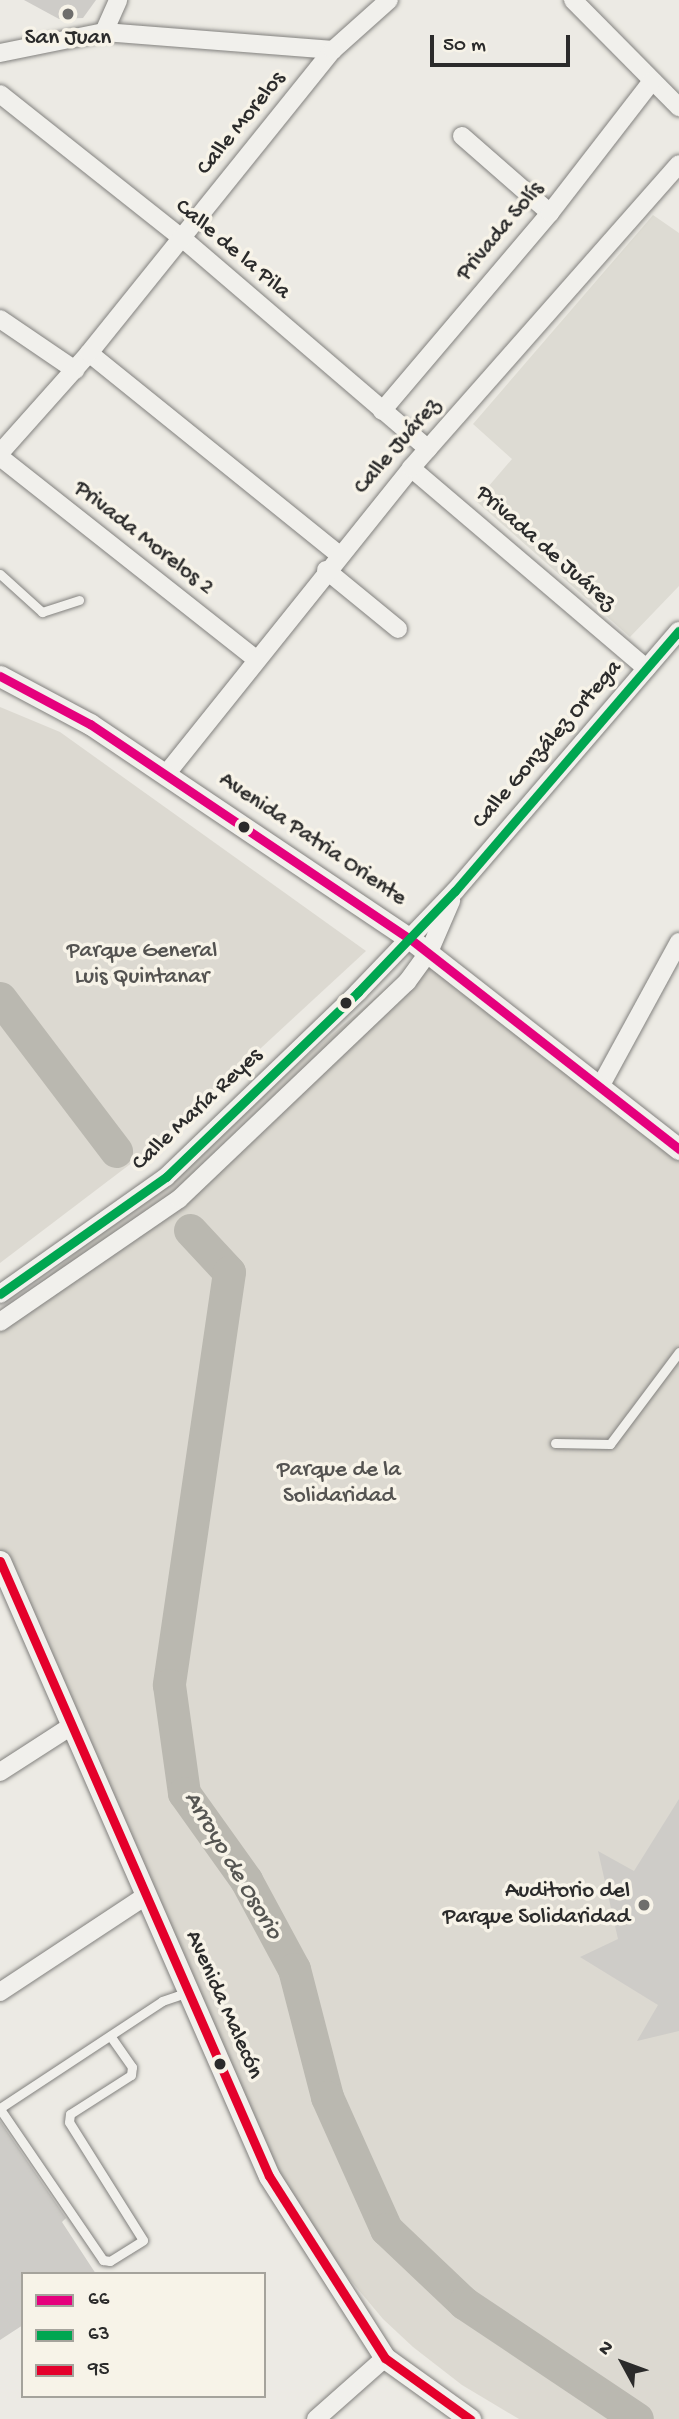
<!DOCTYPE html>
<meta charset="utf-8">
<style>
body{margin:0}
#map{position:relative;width:679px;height:2419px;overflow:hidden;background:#eceae4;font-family:"Gochi Hand",sans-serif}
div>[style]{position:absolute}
.built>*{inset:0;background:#dddbd3}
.green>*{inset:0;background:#dcd9d1}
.river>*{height:33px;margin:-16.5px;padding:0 16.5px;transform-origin:16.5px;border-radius:16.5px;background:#bab8b0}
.building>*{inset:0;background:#ceccc8}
.roads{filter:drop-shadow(0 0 2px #82817e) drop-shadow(0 0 2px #82817e)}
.service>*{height:9px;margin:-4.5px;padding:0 4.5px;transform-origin:4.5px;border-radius:4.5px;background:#f1f0ec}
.minor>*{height:18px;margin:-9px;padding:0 9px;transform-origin:9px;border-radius:9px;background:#f1f0ec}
.tertiary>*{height:21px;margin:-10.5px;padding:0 10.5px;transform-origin:10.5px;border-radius:10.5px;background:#f1f0ec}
.bus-1>*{height:9px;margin:-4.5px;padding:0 4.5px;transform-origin:4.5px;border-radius:4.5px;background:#e5007d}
.bus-2>*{height:9px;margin:-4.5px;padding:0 4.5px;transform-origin:4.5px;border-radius:4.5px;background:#00a651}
.bus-3>*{height:9px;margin:-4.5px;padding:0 4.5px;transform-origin:4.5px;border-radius:4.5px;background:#e4002b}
.dots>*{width:19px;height:19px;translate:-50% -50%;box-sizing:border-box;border:4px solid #f7f3e8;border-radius:50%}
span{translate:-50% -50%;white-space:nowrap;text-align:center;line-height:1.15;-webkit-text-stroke:7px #f7f3e8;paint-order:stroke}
.poi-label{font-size:23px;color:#2b2b2b}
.right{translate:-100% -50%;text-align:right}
.street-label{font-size:23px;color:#2b2b2b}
.park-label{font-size:23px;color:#545351}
.water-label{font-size:24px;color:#555552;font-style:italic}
.legend{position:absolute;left:21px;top:2272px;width:245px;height:126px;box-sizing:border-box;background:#f7f3e8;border:2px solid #a5a39c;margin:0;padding:9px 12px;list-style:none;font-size:21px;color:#2b2b2b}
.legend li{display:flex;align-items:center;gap:14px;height:35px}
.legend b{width:35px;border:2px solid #a5a39c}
.north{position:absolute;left:588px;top:2328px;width:70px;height:70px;-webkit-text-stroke:5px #f7f3e8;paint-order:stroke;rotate:311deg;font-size:19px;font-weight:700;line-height:28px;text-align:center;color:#2b2b2b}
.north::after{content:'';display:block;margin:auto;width:24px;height:32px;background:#2b2b2b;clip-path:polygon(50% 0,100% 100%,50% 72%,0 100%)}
.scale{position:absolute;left:430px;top:35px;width:140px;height:32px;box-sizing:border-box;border:4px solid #2b2b2b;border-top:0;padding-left:9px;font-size:21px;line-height:24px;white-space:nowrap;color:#2b2b2b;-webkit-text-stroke:5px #f7f3e8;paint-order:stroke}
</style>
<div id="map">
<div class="built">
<i style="clip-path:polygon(653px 215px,679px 233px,679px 586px,630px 637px,476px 501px,512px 459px,473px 424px)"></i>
</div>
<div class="green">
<i style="clip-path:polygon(0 707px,60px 732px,366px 951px,158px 1143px,0 1263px)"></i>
<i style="clip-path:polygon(429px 952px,679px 1155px,679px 2419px,519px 2419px,462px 2385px,413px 2347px,383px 2319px,290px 2208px,0 1577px,0 1317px)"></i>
</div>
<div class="river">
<i style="left:0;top:998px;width:192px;rotate:52.8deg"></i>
<i style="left:190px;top:1230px;width:57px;rotate:47.1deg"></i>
<i style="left:229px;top:1272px;width:417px;rotate:98.3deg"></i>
<i style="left:169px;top:1685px;width:109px;rotate:82.1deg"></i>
<i style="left:184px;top:1793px;width:107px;rotate:54.5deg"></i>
<i style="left:246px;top:1880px;width:101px;rotate:61.7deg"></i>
<i style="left:294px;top:1969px;width:132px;rotate:75.5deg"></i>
<i style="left:327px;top:2097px;width:145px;rotate:65.9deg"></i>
<i style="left:386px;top:2229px;width:108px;rotate:43.5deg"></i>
<i style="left:464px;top:2303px;width:208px;rotate:33.8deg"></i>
</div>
<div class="building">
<i style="clip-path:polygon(24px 0,96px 0,83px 18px,59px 19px)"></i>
<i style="clip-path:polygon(679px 1799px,679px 2031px,637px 2041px,658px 2005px,580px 1957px,618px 1939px,598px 1851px,634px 1871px)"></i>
<i style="clip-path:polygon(0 2121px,66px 2218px,62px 2222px,96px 2274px,23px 2274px,23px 2325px,0 2340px)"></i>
</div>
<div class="roads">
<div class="service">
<i style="left:0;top:574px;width:57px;rotate:42.1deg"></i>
<i style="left:42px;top:612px;width:39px;rotate:-18deg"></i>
<i style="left:555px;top:1443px;width:55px;rotate:1deg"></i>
<i style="left:610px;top:1444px;width:115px;rotate:-53.1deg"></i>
<i style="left:0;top:2108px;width:194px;rotate:-33.4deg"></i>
<i style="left:162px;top:2001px;width:28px;rotate:-19deg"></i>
<i style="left:0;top:2109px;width:183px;rotate:55.7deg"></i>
<i style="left:103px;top:2260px;width:7px;rotate:8deg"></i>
<i style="left:110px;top:2261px;width:39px;rotate:-32deg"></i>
<i style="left:143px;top:2240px;width:139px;rotate:-122.1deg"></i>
<i style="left:69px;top:2122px;width:8px;rotate:-83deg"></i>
<i style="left:70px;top:2114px;width:72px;rotate:-32.6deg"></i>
<i style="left:131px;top:2075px;width:8px;rotate:-83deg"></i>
<i style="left:132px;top:2067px;width:38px;rotate:-125deg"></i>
</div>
<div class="minor">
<i style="left:573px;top:0;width:151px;rotate:45.3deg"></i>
<i style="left:104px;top:32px;width:35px;rotate:-66deg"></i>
<i style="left:0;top:53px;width:106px;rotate:-11.4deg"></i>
<i style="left:104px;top:32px;width:230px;rotate:4.5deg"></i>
<i style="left:0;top:94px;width:232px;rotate:38.4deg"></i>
<i style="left:182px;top:238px;width:324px;rotate:40.6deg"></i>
<i style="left:462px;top:136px;width:117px;rotate:41.2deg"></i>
<i style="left:0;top:319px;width:91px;rotate:34.2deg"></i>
<i style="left:89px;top:353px;width:321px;rotate:38.9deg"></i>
<i style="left:382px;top:411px;width:260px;rotate:-49.7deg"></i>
<i style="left:550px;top:213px;width:167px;rotate:-52.3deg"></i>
<i style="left:0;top:453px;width:134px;rotate:-48.3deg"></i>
<i style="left:89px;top:353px;width:389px;rotate:-51.2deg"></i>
<i style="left:333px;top:50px;width:75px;rotate:-41.8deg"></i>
<i style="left:0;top:457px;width:326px;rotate:38.3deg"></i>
<i style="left:411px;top:468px;width:309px;rotate:40.4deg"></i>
<i style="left:326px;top:570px;width:93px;rotate:39.3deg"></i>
<i style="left:167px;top:773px;width:391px;rotate:-51.3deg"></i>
<i style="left:411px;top:468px;width:405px;rotate:-48.6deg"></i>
<i style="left:601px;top:1085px;width:163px;rotate:-61.4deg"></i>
<i style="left:0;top:1294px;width:203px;rotate:-35.2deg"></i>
<i style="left:166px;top:1177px;width:267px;rotate:-43.9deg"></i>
<i style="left:358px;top:992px;width:140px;rotate:-46.2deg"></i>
<i style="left:455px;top:891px;width:343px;rotate:-49.3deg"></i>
<i style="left:0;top:1322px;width:217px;rotate:-34.5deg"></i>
<i style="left:179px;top:1199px;width:315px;rotate:-43.6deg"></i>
<i style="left:407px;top:982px;width:37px;rotate:-54deg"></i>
<i style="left:429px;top:952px;width:56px;rotate:-66.7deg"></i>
<i style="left:0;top:1772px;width:87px;rotate:-32.8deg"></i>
<i style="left:0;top:1992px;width:176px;rotate:-33.4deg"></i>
<i style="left:316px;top:2419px;width:92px;rotate:-41.5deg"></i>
</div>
<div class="tertiary">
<i style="left:0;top:676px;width:102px;rotate:28.1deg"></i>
<i style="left:90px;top:724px;width:384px;rotate:33.9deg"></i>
<i style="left:409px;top:938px;width:343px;rotate:38deg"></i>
<i style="left:0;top:1561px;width:671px;rotate:66.38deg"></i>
<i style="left:269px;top:2176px;width:216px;rotate:57.5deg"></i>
<i style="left:385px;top:2358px;width:105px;rotate:35.7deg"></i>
</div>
</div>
<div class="bus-1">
<i style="left:0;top:676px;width:102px;rotate:28.1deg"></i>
<i style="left:90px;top:724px;width:384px;rotate:33.9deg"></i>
<i style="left:409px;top:938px;width:343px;rotate:38deg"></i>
</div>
<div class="bus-2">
<i style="left:0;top:1294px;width:203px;rotate:-35.2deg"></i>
<i style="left:166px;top:1177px;width:267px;rotate:-43.9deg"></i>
<i style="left:358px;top:992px;width:140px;rotate:-46.2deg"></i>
<i style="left:455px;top:891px;width:343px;rotate:-49.3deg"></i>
</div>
<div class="bus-3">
<i style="left:0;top:1561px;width:671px;rotate:66.38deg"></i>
<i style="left:269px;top:2176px;width:216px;rotate:57.5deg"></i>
<i style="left:385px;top:2358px;width:105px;rotate:35.7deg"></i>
</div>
<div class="dots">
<i style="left:68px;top:14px;background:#6f6e6c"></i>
<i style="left:244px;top:827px;background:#2b2b2b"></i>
<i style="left:346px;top:1003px;background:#2b2b2b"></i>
<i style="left:644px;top:1905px;background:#6f6e6c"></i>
<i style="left:220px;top:2064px;background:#2b2b2b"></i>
</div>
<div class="poi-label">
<span style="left:68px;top:39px">San Juan</span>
<span class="right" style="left:630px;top:1905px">Auditorio del<br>Parque Solidaridad</span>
</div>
<div class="street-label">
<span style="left:242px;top:124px;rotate:-51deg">Calle Morelos</span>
<span style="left:501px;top:232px;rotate:-50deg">Privada Solís</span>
<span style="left:232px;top:250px;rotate:40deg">Calle de la Pila</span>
<span style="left:398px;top:447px;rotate:-49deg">Calle Juárez</span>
<span style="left:143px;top:539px;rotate:38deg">Privada Morelos 2</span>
<span style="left:545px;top:549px;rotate:41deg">Privada de Juárez</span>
<span style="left:548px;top:745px;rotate:-49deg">Calle González Ortega</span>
<span style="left:312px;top:840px;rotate:34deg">Avenida Patria Oriente</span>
<span style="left:198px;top:1110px;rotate:-43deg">Calle María Reyes</span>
<span style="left:223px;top:2005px;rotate:66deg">Avenida Malecón</span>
</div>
<div class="park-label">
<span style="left:142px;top:965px">Parque General<br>Luis Quintanar</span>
<span style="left:339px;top:1484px">Parque de la<br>Solidaridad</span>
</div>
<div class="water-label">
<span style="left:232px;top:1866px;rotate:59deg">Arroyo de Osorio</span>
</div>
<ul class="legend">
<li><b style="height:9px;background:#e5007d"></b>66</li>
<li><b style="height:9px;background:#00a651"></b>63</li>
<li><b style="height:9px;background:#e4002b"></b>95</li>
</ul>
<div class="north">N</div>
<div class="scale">50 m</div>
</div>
